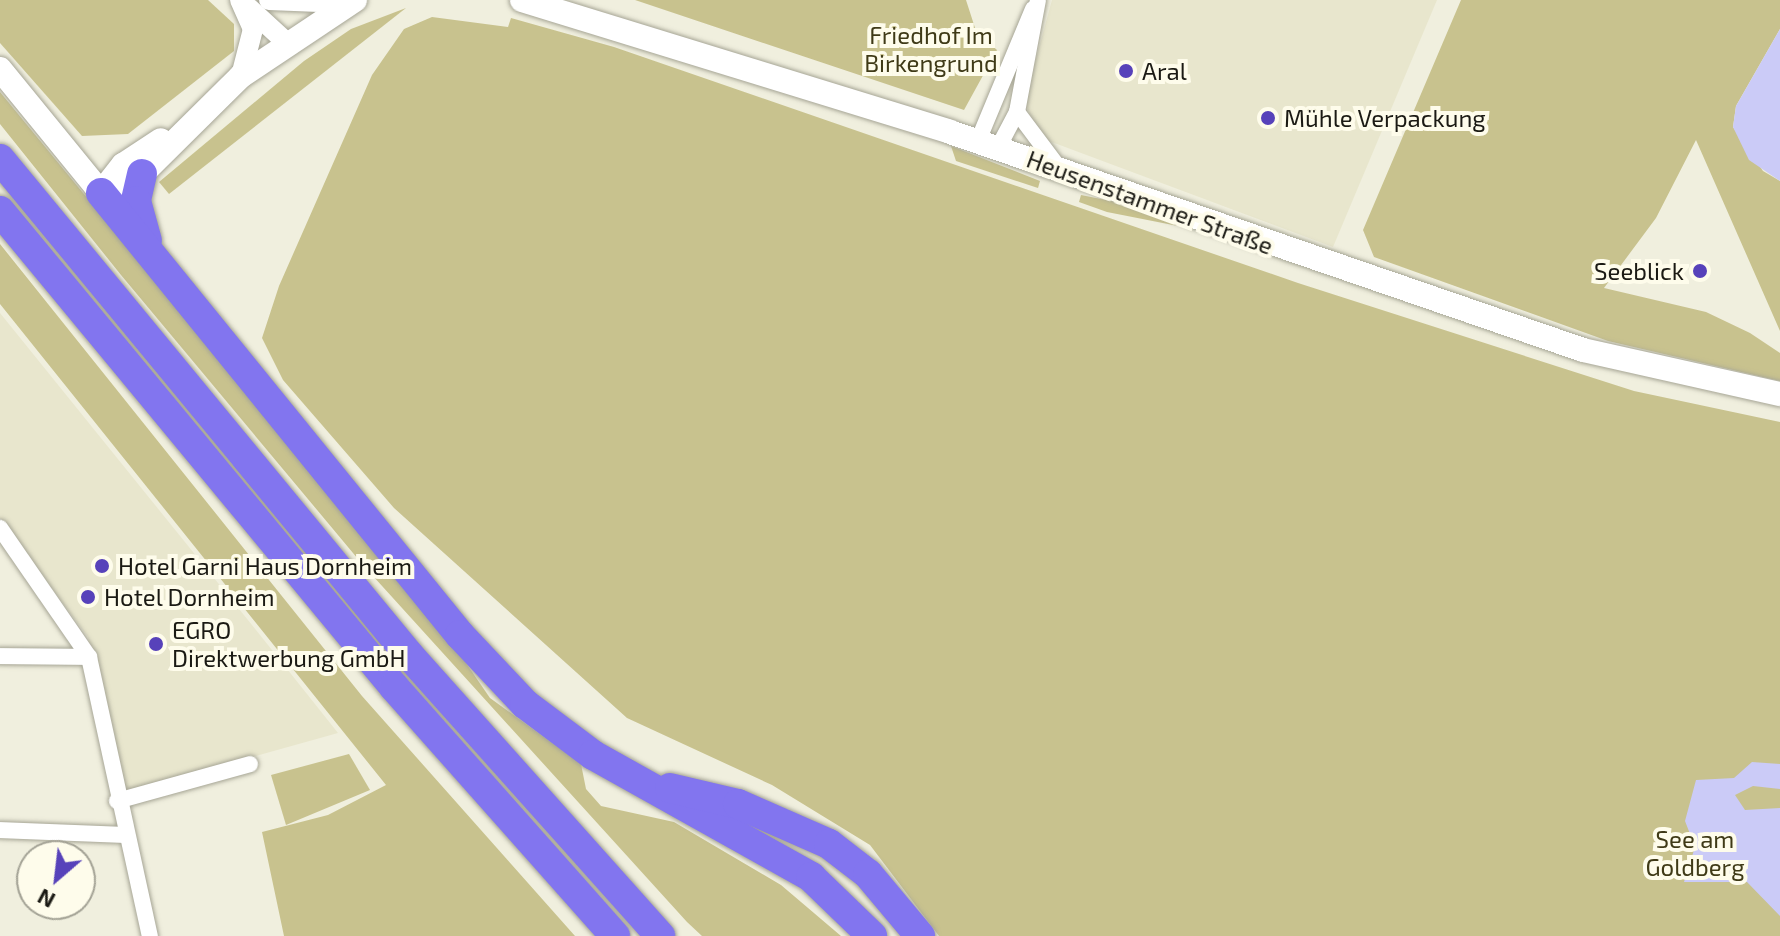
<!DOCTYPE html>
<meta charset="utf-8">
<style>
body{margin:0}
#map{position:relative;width:1780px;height:936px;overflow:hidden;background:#f0efde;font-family:"Exo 2",sans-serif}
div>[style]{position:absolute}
.built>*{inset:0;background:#e8e6cd}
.green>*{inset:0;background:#c8c28e}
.water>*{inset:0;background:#cbcbf7}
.roads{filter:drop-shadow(0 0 2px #a6a595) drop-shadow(0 0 2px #a6a595)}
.minor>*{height:16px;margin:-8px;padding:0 8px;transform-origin:8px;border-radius:8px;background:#fff}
.tertiary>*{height:20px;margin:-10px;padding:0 10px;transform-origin:10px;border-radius:10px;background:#fff}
.secondary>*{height:24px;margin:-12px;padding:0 12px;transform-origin:12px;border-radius:12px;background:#fff}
.motorway>*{height:30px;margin:-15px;padding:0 15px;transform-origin:15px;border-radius:15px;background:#8275ef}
.dots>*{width:22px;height:22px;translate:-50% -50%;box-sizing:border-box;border:4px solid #fefceb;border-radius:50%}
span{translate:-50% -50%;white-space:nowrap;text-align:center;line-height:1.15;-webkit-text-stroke:8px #fefceb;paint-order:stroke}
.park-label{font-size:24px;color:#3f3a17}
.poi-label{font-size:24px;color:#1b1a14}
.left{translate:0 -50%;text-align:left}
.right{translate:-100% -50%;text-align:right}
.street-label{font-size:24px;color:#1b1a14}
.north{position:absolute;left:16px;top:840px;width:80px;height:80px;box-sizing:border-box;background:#fefceb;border:2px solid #a3a295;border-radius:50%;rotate:208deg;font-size:22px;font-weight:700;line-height:32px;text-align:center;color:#1b1a14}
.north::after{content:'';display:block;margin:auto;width:28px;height:36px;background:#5742ba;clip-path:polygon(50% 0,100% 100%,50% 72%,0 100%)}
</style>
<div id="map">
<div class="built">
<i style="clip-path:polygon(1052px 0,1437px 0,1333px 247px,1049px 141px,1032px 123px,1025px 99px)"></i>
<i style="clip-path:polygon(0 313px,260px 635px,338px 733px,119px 794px,88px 637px,0 518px)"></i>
</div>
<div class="green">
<i style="clip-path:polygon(0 0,208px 0,234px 24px,234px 51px,128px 134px,82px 136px,0 43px)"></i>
<i style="clip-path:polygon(635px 0,966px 0,976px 31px,997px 50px,964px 110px)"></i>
<i style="clip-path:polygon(1461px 0,1780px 0,1780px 29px,1736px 106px,1733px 127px,1763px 171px,1780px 181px,1780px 331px,1696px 140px,1656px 218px,1604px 288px,1706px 312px,1750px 333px,1780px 353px,1780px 381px,1608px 341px,1374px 257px,1363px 230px)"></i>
<i style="clip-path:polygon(406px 8px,169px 194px,159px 182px,304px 61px,351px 29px)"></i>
<i style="clip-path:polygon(432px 17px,508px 27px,511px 18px,614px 47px,1298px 283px,1634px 391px,1780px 422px,1780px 936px,939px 936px,870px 845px,772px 785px,627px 718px,394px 508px,283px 380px,262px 338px,279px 286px,372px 75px,404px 29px)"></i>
<i style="clip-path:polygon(0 92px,446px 634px,490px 698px,581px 764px,586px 789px,601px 806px,674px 822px,781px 885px,841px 936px,702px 936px,687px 922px,363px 565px,121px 275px,0 124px)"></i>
<i style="clip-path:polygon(951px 146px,1040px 181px,1038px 188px,956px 161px)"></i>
<i style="clip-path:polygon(1081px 195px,1126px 204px,1178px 226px,1107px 212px,1079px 202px)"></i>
<i style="clip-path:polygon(0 244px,362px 696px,575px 936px,284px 936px,262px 832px,328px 815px,386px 785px,0 304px)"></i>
<i style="clip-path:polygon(349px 754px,370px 790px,286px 825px,271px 775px)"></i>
</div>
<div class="water">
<i style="clip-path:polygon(1780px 29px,1780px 181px,1749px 160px,1733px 127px,1736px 106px)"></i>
<i style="clip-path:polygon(1752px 762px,1780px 764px,1780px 789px,1753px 786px,1735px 795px,1745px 810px,1780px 808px,1780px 916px,1747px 882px,1684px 882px,1695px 847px,1685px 821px,1696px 780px,1734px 778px)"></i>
</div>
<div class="roads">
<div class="minor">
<i style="left:1017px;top:112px;width:70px;rotate:53.1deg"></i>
<i style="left:978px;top:141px;width:143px;rotate:-67.4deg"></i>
<i style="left:998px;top:148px;width:41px;rotate:-62.2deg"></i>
<i style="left:1017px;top:112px;width:114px;rotate:-79.4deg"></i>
<i style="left:0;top:528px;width:157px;rotate:55.4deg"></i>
<i style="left:89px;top:657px;width:286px;rotate:77.7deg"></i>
<i style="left:0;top:656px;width:89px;rotate:0.6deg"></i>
<i style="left:117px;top:801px;width:138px;rotate:-15.5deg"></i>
<i style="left:0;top:830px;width:124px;rotate:2.3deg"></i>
</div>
<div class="tertiary">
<i style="left:240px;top:0;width:32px;rotate:66deg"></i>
<i style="left:253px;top:29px;width:49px;rotate:104.3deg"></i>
<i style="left:269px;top:0;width:76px;rotate:2.3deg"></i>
<i style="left:249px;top:8px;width:52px;rotate:42.6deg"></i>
</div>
<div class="secondary">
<i style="left:522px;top:0;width:448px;rotate:17.1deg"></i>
<i style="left:950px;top:132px;width:669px;rotate:19deg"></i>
<i style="left:1583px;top:350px;width:202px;rotate:12.6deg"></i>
<i style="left:0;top:69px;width:160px;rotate:50.8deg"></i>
<i style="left:101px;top:193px;width:45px;rotate:-24.9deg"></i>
<i style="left:142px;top:174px;width:139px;rotate:-44.7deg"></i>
<i style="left:241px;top:76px;width:137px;rotate:-33.7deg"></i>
<i style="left:101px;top:193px;width:36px;rotate:-52deg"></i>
<i style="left:123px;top:165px;width:45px;rotate:-33.3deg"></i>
</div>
<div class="motorway">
<i style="left:0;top:159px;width:643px;rotate:50.49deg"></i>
<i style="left:409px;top:655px;width:377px;rotate:48.2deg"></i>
<i style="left:142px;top:174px;width:28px;rotate:103deg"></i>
<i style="left:136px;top:201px;width:41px;rotate:74.6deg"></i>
<i style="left:101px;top:193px;width:569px;rotate:50.92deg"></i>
<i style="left:460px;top:635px;width:95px;rotate:46.7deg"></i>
<i style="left:525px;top:704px;width:85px;rotate:36.9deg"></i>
<i style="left:593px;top:755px;width:250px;rotate:29.2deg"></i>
<i style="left:811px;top:877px;width:85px;rotate:44deg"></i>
<i style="left:0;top:211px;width:618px;rotate:50.38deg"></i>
<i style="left:394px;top:687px;width:333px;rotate:48.4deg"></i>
<i style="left:670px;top:788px;width:70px;rotate:13.2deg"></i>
<i style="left:738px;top:804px;width:99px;rotate:23.7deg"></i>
<i style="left:829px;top:844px;width:49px;rotate:37.6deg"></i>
<i style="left:868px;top:874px;width:81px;rotate:50deg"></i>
</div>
</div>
<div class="dots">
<i style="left:1126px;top:71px;background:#5742ba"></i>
<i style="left:1268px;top:118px;background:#5742ba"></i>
<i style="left:1700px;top:271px;background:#5742ba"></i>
<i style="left:102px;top:566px;background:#5742ba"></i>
<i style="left:88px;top:597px;background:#5742ba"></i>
<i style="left:156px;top:644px;background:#5742ba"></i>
</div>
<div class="park-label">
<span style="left:931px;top:49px">Friedhof Im<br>Birkengrund</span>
<span style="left:1695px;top:853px">See am<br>Goldberg</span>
</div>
<div class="poi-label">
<span class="left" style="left:1142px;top:71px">Aral</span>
<span class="left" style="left:1284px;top:118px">Mühle Verpackung</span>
<span class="right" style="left:1684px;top:271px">Seeblick</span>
<span class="left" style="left:118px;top:566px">Hotel Garni Haus Dornheim</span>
<span class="left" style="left:104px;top:597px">Hotel Dornheim</span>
<span class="left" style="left:172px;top:644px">EGRO<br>Direktwerbung GmbH</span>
</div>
<div class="street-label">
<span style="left:1150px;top:202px;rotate:20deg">Heusenstammer Straße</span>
</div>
<div class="north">N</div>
</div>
